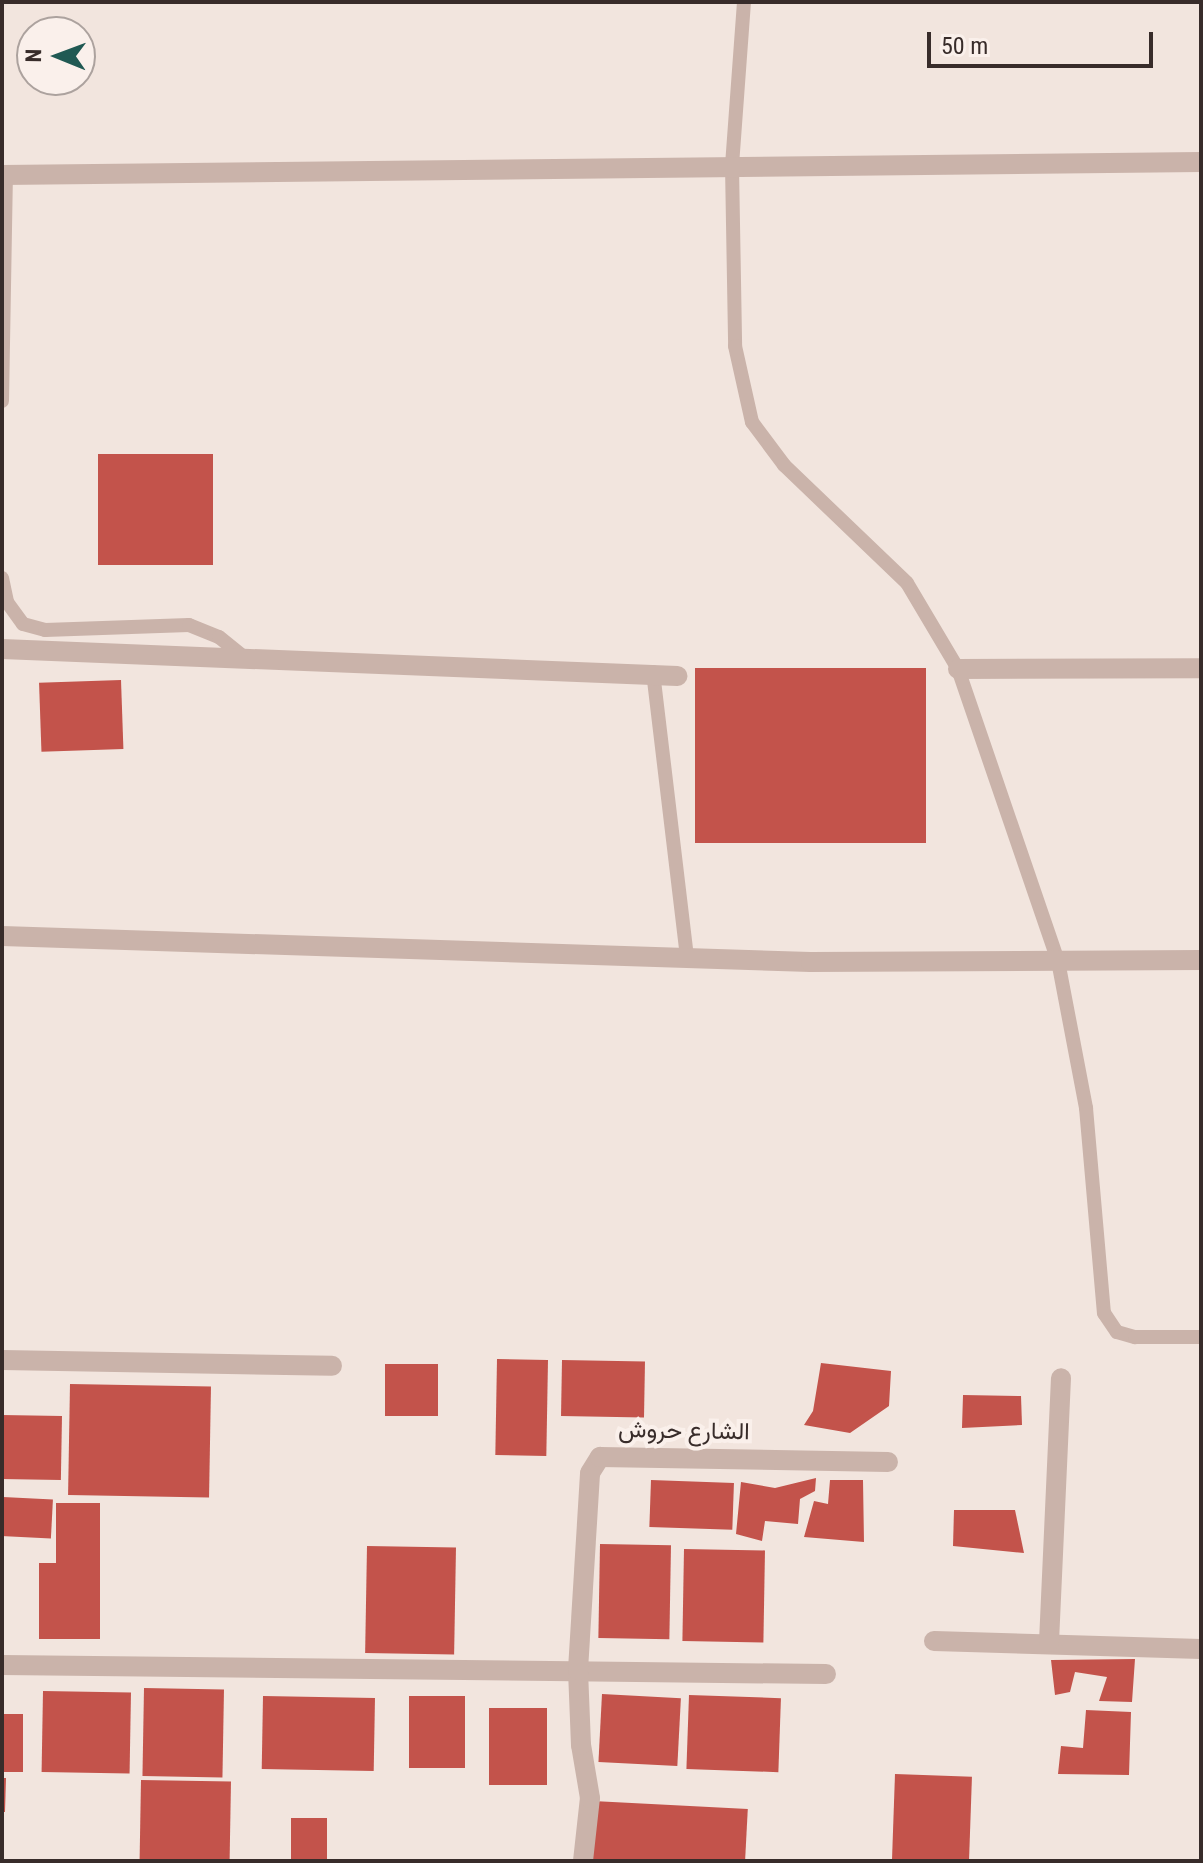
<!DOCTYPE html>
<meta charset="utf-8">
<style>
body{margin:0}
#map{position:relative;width:1203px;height:1863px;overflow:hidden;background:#f2e5de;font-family:"Roboto Condensed",Vazirmatn,sans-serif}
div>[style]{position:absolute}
.building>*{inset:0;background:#c3534b;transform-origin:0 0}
.service>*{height:14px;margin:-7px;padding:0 7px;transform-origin:7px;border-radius:7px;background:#cab3aa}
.minor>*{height:20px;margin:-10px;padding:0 10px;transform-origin:10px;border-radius:10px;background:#cab3aa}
span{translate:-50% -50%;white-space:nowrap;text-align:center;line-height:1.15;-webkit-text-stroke:8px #faf0eb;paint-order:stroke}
.street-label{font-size:24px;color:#382c2a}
.frame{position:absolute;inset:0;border:4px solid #382c2a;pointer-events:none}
.north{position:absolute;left:16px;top:16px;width:80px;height:80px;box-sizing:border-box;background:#faf0eb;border:2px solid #aca29e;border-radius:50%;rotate:271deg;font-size:22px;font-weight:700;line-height:32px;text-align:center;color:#382c2a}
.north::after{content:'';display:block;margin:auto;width:28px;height:36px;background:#205953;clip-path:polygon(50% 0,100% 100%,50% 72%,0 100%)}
.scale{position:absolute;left:927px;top:32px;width:226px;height:36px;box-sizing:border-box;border:4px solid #382c2a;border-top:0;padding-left:10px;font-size:24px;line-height:28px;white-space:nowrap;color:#382c2a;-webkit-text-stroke:6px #faf0eb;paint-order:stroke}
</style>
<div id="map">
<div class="building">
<i style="left:98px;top:454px;width:115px;height:111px"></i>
<i style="left:695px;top:668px;width:231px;height:175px"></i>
<i style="left:121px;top:680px;width:69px;height:82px;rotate:88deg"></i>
<i style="left:497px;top:1359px;width:51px;height:96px;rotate:1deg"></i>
<i style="left:562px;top:1360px;width:83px;height:56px;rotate:1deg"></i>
<i style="clip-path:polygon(821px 1363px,891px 1371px,889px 1406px,850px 1433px,804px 1425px,813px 1411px)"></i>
<i style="left:385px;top:1364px;width:53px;height:52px"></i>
<i style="left:70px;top:1384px;width:141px;height:111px;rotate:1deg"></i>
<i style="clip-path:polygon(963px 1395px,1021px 1396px,1022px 1425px,962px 1428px)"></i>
<i style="left:2px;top:1415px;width:60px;height:64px;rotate:1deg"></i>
<i style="clip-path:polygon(816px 1478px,815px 1491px,800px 1499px,798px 1524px,765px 1521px,762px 1541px,736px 1534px,741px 1482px,775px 1488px)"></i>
<i style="left:651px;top:1480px;width:83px;height:47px;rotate:2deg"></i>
<i style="clip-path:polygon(830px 1480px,863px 1480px,864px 1542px,804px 1537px,814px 1501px,828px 1504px)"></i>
<i style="left:3px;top:1497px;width:50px;height:39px;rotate:3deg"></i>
<i style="clip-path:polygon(56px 1503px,100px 1503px,100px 1639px,39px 1639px,39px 1563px,56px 1563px)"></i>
<i style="clip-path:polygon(954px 1510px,1015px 1510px,1024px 1553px,953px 1546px)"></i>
<i style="left:600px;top:1544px;width:71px;height:94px;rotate:1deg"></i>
<i style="left:367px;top:1546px;width:89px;height:107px;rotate:1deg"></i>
<i style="left:684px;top:1549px;width:81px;height:92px;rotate:1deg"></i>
<i style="clip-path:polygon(1135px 1659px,1132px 1702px,1099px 1701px,1107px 1677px,1075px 1672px,1070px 1692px,1055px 1695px,1051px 1660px)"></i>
<i style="left:144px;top:1688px;width:80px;height:88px;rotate:1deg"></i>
<i style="left:43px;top:1691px;width:88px;height:81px;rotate:1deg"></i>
<i style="left:602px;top:1694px;width:79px;height:68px;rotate:3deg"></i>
<i style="left:689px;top:1695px;width:92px;height:74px;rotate:2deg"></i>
<i style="left:263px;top:1696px;width:112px;height:73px;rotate:1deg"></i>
<i style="left:409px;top:1696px;width:56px;height:72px"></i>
<i style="left:489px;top:1708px;width:58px;height:77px"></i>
<i style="clip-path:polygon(1086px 1710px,1131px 1712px,1129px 1775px,1058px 1774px,1061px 1746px,1083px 1748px)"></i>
<i style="left:2px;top:1714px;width:21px;height:58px"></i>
<i style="left:895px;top:1774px;width:77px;height:87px;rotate:2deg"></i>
<i style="clip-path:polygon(2px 1778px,6px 1778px,5px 1812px,2px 1812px)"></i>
<i style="left:141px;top:1780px;width:90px;height:81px;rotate:1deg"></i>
<i style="left:593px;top:1801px;width:155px;height:60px;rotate:3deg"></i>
<i style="left:291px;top:1818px;width:36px;height:43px"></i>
</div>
<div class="service">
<i style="left:744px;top:2px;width:164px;rotate:94.2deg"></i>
<i style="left:732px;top:166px;width:180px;rotate:89deg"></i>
<i style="left:735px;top:346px;width:78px;rotate:77.4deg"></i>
<i style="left:752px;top:422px;width:54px;rotate:53.3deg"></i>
<i style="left:784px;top:465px;width:170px;rotate:43.8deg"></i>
<i style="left:907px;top:583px;width:100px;rotate:59.3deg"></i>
<i style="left:958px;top:669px;width:309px;rotate:71.1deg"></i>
<i style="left:1058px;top:961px;width:150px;rotate:79.2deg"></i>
<i style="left:1086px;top:1108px;width:206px;rotate:85deg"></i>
<i style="left:1104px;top:1313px;width:23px;rotate:56deg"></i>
<i style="left:1117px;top:1332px;width:19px;rotate:16deg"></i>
<i style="left:1135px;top:1337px;width:66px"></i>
<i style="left:2px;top:401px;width:226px;rotate:-89deg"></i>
<i style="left:2px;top:578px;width:25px;rotate:78deg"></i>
<i style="left:7px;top:602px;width:27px;rotate:54deg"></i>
<i style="left:23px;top:624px;width:23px;rotate:15deg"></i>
<i style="left:45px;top:630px;width:144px;rotate:-2deg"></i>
<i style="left:189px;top:625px;width:32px;rotate:22deg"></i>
<i style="left:219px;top:637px;width:33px;rotate:39deg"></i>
<i style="left:653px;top:672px;width:288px;rotate:83.2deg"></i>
</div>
<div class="minor">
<i style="left:2px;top:175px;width:1199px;rotate:-0.62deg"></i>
<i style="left:2px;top:649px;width:676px;rotate:2.29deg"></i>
<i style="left:958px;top:669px;width:243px;rotate:-0.2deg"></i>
<i style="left:2px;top:936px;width:809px;rotate:1.84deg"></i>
<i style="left:811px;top:962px;width:390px;rotate:-0.3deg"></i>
<i style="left:2px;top:1360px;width:330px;rotate:1deg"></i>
<i style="left:934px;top:1641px;width:267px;rotate:1.7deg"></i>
<i style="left:1049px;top:1642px;width:264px;rotate:-87.4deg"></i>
<i style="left:2px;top:1665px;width:824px;rotate:0.63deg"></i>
<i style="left:583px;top:1861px;width:63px;rotate:-83.7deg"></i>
<i style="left:590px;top:1798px;width:54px;rotate:-99.6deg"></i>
<i style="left:581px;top:1745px;width:75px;rotate:-92.3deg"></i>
<i style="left:578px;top:1670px;width:197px;rotate:-86.5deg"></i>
<i style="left:590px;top:1473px;width:19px;rotate:-58deg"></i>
<i style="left:600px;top:1457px;width:288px;rotate:1deg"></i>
</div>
<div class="street-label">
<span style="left:684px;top:1431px;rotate:1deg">الشارع حروش</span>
</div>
<div class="frame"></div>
<div class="north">N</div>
<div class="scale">50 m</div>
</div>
